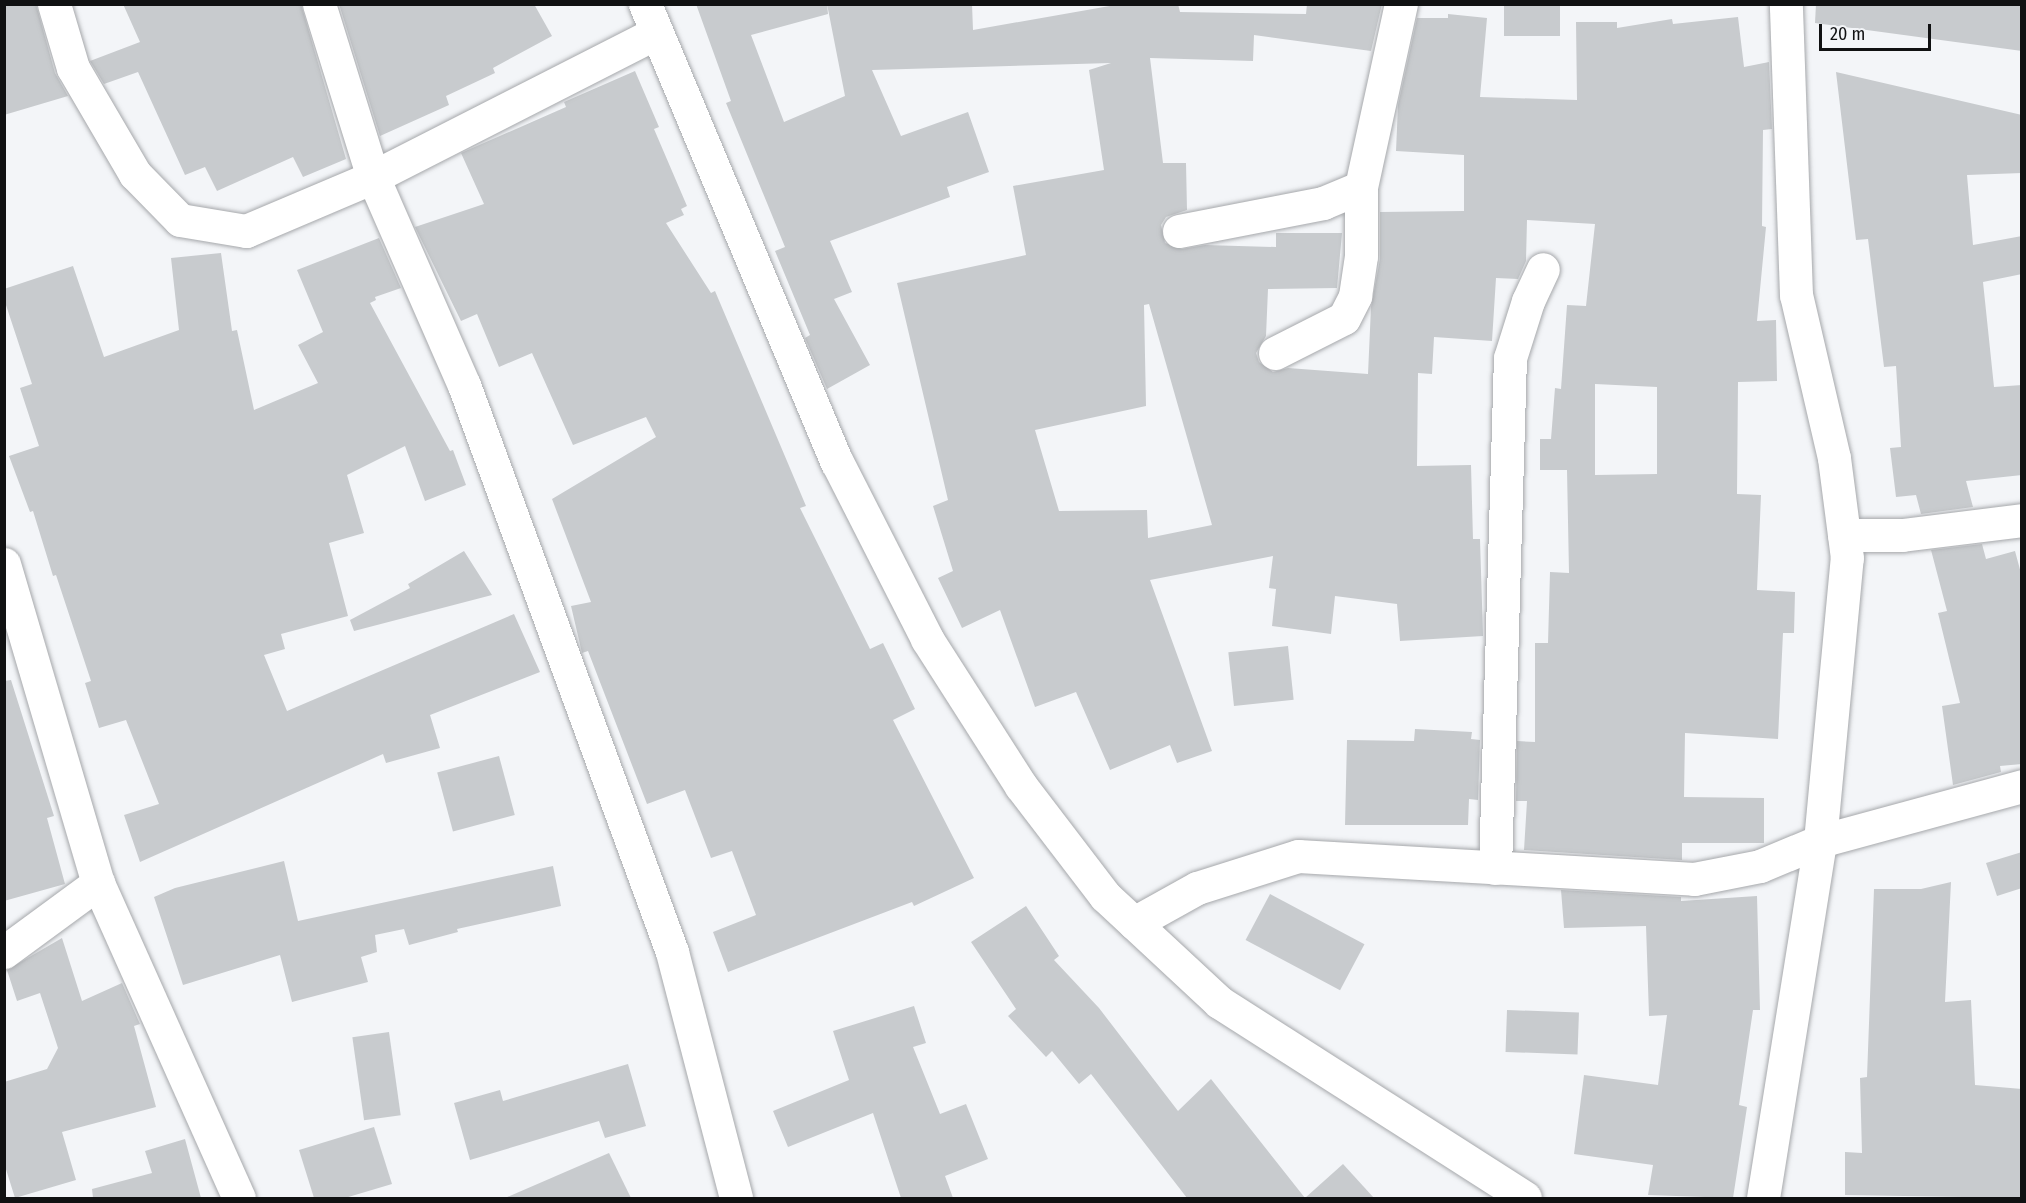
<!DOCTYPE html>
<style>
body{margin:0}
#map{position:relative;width:2026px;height:1203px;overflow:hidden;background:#f3f5f8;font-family:"Fira Sans Condensed",sans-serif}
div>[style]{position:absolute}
.building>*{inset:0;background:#c8cbce;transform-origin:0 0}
.roads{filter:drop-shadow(0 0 2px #a6a8ab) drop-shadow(0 0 2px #a6a8ab)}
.minor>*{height:33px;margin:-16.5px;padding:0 16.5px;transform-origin:16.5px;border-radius:16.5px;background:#fff}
span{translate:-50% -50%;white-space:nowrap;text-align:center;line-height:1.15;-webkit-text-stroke:4.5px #f3f5f8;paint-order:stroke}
.frame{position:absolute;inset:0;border:6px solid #101112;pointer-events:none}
.scale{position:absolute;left:1819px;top:24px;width:112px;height:27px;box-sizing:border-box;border:3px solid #101112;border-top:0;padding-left:8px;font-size:18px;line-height:21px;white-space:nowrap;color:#101112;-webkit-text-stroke:4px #f3f5f8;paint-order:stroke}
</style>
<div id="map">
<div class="building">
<i style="clip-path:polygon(4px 4px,36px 4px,55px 73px,68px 96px,4px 115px)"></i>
<i style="clip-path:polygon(123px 4px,301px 4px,346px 159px,303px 177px,293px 157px,217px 191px,205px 167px,185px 175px,138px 72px,104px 84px,90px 61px,140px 42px)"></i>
<i style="clip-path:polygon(339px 4px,534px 4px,552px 36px,493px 68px,495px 73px,446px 96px,449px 105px,380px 136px)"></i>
<i style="clip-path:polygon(evenodd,696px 4px,827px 4px,828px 14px,751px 35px,784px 122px,845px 96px,827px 4px,972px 4px,973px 30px,1121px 4px,1178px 4px,1180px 12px,1306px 14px,1307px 4px,1382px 4px,1371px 51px,1254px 35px,1253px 61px,1150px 58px,1163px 163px,1186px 163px,1187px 210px,1166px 217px,1161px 225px,1165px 243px,1182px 249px,1205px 245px,1276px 247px,1276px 233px,1342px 233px,1337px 288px,1268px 289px,1266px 336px,1256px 353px,1259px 362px,1273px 372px,1288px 368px,1368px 374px,1371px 307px,1380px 259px,1380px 212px,1464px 211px,1464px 155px,1396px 151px,1398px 105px,1417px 18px,1448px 18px,1448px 14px,1487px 18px,1480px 97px,1577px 100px,1576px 22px,1617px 22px,1617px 28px,1672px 19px,1673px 24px,1738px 17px,1744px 67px,1769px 62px,1772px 129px,1763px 130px,1762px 226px,1766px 227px,1757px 321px,1776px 320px,1777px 381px,1738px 382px,1737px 494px,1761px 495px,1757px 590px,1795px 592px,1794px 633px,1783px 633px,1778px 739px,1685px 733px,1684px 797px,1764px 798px,1764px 843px,1682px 843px,1682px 860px,1524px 850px,1527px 801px,1516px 801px,1517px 741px,1535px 742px,1535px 643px,1548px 643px,1550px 572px,1569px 573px,1567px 470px,1540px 470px,1540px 439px,1551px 439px,1555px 388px,1561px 389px,1567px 305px,1586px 306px,1595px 224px,1527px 220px,1526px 261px,1518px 279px,1496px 278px,1492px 341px,1434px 337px,1432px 374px,1418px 373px,1417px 466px,1471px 465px,1473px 539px,1480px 539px,1483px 636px,1400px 641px,1397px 604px,1335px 596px,1331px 634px,1272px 626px,1276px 589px,1269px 588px,1273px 556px,1150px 580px,1212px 751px,1177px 763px,1170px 745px,1110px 770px,1076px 692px,1035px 707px,1000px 610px,962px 628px,938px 578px,953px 571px,933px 506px,948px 500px,897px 283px,1026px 255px,1013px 186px,1104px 170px,1089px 70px,1111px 63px,872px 70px,901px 136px,968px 112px,989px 172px,947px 187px,950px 197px,830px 241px,852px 292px,834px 299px,870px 365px,827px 389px,805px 338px,810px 335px,775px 251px,785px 247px,726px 103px,731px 101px,696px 4px,1149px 304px,1212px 525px,1148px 538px,1147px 510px,1059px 511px,1035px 430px,1146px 406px,1144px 305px,1149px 304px,696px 4px,1595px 384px,1657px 387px,1657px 474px,1595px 475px,1595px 384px)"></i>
<i style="left:1504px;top:4px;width:56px;height:32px"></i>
<i style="clip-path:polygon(1816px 4px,2022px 4px,2022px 51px,1815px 23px)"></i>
<i style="clip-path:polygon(635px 71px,659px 127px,654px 129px,687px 206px,681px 209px,684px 215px,666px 223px,711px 293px,715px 291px,806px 506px,800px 508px,870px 649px,883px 643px,915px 709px,893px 720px,974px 878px,914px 906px,912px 902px,728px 972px,713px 932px,756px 915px,732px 851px,711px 858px,685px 790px,647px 804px,588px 651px,582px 653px,571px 606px,591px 602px,552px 499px,656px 437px,646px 417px,573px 445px,532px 353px,499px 367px,477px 314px,461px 321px,415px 227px,484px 204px,461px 153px,566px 107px,564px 102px)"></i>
<i style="clip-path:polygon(1836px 72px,2022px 115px,2022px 173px,1967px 175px,1973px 245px,2022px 236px,2022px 274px,1983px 282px,1994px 387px,2022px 385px,2022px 475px,1966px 481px,1973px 507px,1921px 514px,1916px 495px,1896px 497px,1890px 448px,1901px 447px,1896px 366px,1884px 367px,1868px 239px,1856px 240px)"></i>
<i style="clip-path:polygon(379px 238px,401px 288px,375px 297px,376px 300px,370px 303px,450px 451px,453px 450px,466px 485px,425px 501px,405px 446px,347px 475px,364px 533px,329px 543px,348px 616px,281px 634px,285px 649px,264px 655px,287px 711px,514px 614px,540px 672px,430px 715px,440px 748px,386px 763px,383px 754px,140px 862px,124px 815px,159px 804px,126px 720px,99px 728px,85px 683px,91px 681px,56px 575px,53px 576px,33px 511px,30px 512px,9px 456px,39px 446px,20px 388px,32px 384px,4px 299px,4px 289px,73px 266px,104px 357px,179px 330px,171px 258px,221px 253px,232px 331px,237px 330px,254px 410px,318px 383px,298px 345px,323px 332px,297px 270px)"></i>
<i style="clip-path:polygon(1982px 544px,1986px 559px,2015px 551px,2022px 577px,2022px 764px,2000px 766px,2001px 772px,1953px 785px,1942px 706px,1960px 703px,1938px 613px,1947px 611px,1931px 550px)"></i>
<i style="clip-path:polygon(464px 551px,492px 595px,354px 631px,350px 620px,410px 588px,408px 584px)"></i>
<i style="left:1288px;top:646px;width:54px;height:60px;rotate:84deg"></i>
<i style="clip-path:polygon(11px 680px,54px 816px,47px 818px,65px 884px,4px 901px,4px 681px)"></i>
<i style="clip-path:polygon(1415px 729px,1472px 732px,1471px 739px,1480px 740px,1478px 800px,1469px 799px,1468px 825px,1345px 825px,1347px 740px,1414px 741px)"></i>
<i style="left:499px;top:756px;width:61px;height:64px;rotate:75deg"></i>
<i style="clip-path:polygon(2022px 852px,2022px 888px,1997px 896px,1986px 863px)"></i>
<i style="clip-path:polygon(284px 861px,298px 921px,553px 866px,561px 906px,457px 929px,458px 932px,409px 945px,404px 929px,375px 935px,377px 952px,361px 957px,368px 982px,292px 1002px,280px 955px,183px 985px,154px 897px,175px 888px)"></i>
<i style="clip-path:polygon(1951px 882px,1945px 1002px,1971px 1000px,1975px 1085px,2022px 1089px,2022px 1198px,1845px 1195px,1845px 1152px,1862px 1153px,1860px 1078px,1867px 1077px,1874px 889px,1921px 889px)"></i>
<i style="clip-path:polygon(1561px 890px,1681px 897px,1681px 901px,1757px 896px,1760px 1010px,1753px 1010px,1739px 1105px,1747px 1107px,1733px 1198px,1648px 1195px,1653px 1165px,1574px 1154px,1584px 1075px,1658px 1085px,1667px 1015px,1649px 1016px,1646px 926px,1564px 928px)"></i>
<i style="left:1270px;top:894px;width:107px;height:52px;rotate:28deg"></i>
<i style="clip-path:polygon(1026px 906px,1059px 956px,1054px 960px,1099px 1008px,1178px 1111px,1211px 1079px,1305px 1198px,1187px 1198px,1091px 1074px,1079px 1084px,1052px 1051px,1046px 1057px,1008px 1016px,1016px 1009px,971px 942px)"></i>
<i style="clip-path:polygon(62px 938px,82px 1001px,122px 983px,140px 1024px,134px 1026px,156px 1107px,62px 1132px,76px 1180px,15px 1198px,4px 1163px,4px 1082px,47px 1069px,58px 1048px,40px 993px,17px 1001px,7px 970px)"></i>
<i style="clip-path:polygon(914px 1006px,926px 1043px,913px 1047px,940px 1114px,966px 1104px,988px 1159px,945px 1176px,953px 1198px,901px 1198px,873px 1113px,788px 1147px,773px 1111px,849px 1080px,833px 1031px)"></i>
<i style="left:1507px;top:1010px;width:72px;height:42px;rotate:2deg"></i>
<i style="left:389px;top:1032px;width:84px;height:37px;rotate:82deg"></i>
<i style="clip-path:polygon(628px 1064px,646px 1126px,605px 1138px,599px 1121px,470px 1160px,454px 1103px,500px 1090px,503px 1101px)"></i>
<i style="clip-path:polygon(374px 1127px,392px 1184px,345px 1198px,314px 1198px,299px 1150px)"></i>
<i style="clip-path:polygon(185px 1139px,201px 1198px,93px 1198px,92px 1189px,152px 1173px,145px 1151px)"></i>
<i style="clip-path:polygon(609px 1153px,631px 1198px,505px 1198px)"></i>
<i style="clip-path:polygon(1343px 1164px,1374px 1198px,1305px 1198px)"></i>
</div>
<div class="roads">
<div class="minor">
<i style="left:54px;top:4px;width:67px;rotate:73.5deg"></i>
<i style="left:73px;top:68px;width:123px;rotate:59.7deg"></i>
<i style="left:135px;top:174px;width:64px;rotate:45.6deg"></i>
<i style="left:180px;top:220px;width:67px;rotate:9.5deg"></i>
<i style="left:246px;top:231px;width:138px;rotate:-23deg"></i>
<i style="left:373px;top:177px;width:318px;rotate:-27deg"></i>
<i style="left:319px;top:4px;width:181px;rotate:72.7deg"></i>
<i style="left:373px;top:177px;width:227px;rotate:66.4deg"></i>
<i style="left:464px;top:385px;width:604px;rotate:69.85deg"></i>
<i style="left:672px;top:952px;width:254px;rotate:75.4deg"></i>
<i style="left:645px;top:4px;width:497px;rotate:67.3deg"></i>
<i style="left:837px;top:462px;width:199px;rotate:63deg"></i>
<i style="left:927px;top:639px;width:174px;rotate:57.4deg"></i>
<i style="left:1021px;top:786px;width:138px;rotate:52.6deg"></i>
<i style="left:1105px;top:896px;width:156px;rotate:42.9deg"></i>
<i style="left:1219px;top:1002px;width:363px;rotate:32.6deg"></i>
<i style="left:1179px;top:231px;width:147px;rotate:-11deg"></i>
<i style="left:1323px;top:203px;width:41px;rotate:-22.8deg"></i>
<i style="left:1361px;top:187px;width:187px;rotate:-77.7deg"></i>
<i style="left:1275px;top:353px;width:77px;rotate:-26.9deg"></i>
<i style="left:1344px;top:318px;width:25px;rotate:-63deg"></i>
<i style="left:1355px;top:296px;width:40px;rotate:-81.5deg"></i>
<i style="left:1361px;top:256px;width:69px;rotate:-90deg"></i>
<i style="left:1844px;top:535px;width:58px"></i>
<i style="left:1902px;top:535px;width:121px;rotate:-7.1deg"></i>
<i style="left:4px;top:564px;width:333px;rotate:73.6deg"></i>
<i style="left:98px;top:883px;width:345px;rotate:65.9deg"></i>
<i style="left:1495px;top:868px;width:510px;rotate:-88.32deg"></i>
<i style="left:1510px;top:358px;width:60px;rotate:-72.5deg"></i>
<i style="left:1528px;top:301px;width:35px;rotate:-65deg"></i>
<i style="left:1134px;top:923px;width:72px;rotate:-29.1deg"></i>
<i style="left:1197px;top:888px;width:106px;rotate:-17.6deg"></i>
<i style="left:1298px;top:856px;width:397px;rotate:3.3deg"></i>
<i style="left:1694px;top:879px;width:67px;rotate:-11.1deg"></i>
<i style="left:1760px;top:866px;width:65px;rotate:-22.6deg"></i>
<i style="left:1820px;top:841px;width:209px;rotate:-15.2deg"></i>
<i style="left:4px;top:952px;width:117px;rotate:-36.3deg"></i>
<i style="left:1763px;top:1198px;width:362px;rotate:-80.9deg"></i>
<i style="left:1820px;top:841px;width:284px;rotate:-84.6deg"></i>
<i style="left:1847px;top:558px;width:101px;rotate:-97.4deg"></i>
<i style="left:1834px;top:458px;width:167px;rotate:-103.1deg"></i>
<i style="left:1796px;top:295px;width:291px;rotate:-92deg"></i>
</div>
</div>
<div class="frame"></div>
<div class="scale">20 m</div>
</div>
